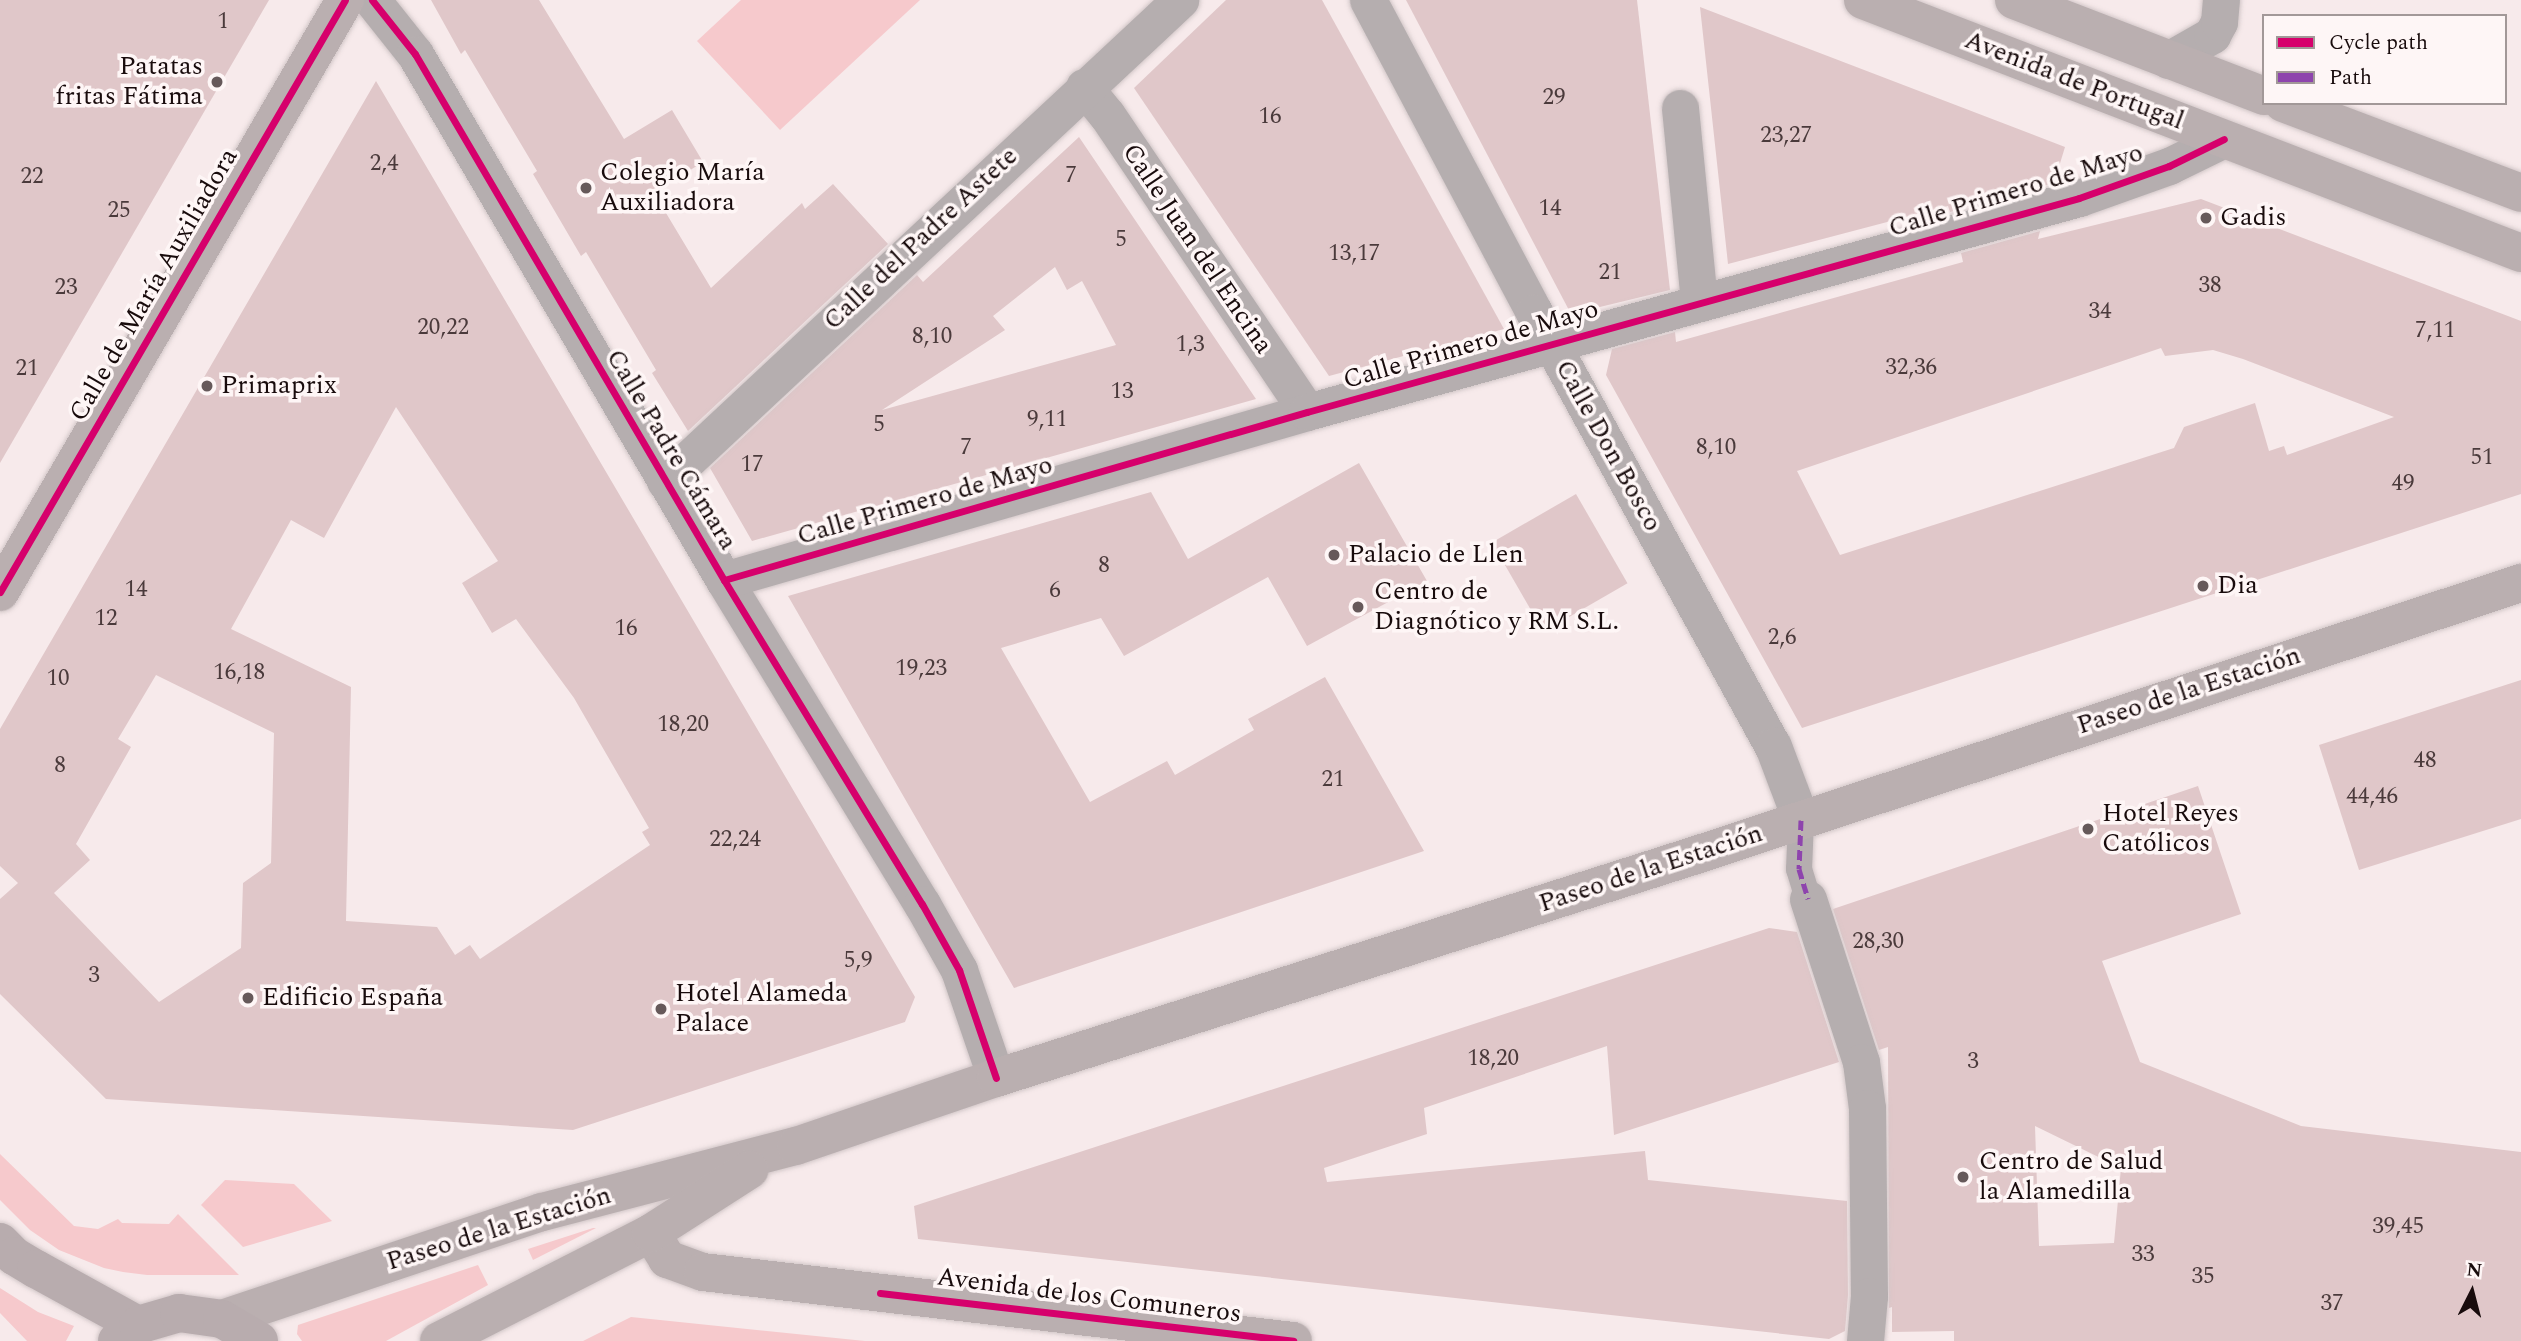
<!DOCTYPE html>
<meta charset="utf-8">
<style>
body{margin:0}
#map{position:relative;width:2521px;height:1341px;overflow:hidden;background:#f7eaeb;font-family:Spectral,serif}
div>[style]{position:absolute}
.green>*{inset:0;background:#f6c9cc}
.building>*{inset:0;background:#e0c7c9;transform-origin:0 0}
.roads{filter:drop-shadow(0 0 2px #d2c7c8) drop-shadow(0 0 2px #d2c7c8)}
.pedestrian>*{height:26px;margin:-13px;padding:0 13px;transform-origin:13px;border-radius:13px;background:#b5aeaf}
.minor>*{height:37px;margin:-18.5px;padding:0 18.5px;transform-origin:18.5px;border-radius:18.5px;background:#b5aeaf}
.primary>*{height:38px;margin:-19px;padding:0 19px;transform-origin:19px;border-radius:19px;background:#baafb0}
.trunk>*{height:38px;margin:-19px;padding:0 19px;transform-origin:19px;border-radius:19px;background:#b8acae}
.quiet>*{height:5px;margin-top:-2.5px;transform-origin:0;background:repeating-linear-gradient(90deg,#8e44ad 0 10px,transparent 0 15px)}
.cycleway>*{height:7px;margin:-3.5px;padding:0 3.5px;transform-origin:3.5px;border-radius:3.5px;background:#d6006c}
.dots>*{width:19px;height:19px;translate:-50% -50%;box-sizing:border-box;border:4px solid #fef6f6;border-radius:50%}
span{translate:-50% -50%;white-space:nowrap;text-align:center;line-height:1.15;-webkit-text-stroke:7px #fef6f6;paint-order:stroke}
.number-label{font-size:23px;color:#4a3a3b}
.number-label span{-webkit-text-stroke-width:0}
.poi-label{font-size:26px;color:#180b0c}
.right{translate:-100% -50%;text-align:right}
.left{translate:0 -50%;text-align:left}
.street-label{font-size:26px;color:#180b0c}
.legend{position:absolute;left:2262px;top:14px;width:245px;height:91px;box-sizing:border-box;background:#fef6f6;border:2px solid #a29898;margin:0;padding:9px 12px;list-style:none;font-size:21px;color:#180b0c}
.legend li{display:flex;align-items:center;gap:14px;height:35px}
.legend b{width:35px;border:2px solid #a29898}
.north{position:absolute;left:2437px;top:1257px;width:70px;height:70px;-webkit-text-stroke:5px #fef6f6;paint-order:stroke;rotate:6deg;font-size:19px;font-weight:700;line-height:28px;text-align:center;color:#180b0c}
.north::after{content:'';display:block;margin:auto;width:24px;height:32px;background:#180b0c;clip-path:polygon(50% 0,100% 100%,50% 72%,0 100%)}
</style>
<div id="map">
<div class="green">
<i style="clip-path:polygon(741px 0,920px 0,780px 130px,697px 41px)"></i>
<i style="clip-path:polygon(0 1154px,74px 1226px,98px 1229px,118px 1219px,122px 1223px,169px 1224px,178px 1214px,239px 1275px,147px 1275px,123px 1272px,104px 1268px,59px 1250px,30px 1230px,0 1200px)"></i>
<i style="clip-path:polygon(225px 1180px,294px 1184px,332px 1221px,243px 1247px,201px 1205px)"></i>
<i style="clip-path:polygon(596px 1228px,533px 1260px,528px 1249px,593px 1228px)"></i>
<i style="clip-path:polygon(478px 1265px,488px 1285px,386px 1341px,302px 1341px,297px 1334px,298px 1325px)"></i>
<i style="clip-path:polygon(0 1288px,38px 1312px,74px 1326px,66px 1341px,27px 1341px,0 1313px)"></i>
<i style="clip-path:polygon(631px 1317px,865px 1341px,583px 1341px)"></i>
</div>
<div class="building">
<i style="clip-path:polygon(0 0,269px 0,0 463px)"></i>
<i style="clip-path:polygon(431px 0,539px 0,624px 139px,672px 110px,703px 162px,654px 193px,711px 288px,802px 203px,805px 209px,833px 184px,888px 244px,688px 431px,652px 373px,656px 370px,586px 252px,581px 256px,533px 174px,537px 171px,465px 50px,461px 54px)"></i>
<i style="clip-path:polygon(1226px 0,1322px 0,1504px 329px,1329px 376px,1134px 88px)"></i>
<i style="clip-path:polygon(1406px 0,1637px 0,1670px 290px,1571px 314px)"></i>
<i style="clip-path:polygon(1700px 7px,2065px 147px,2054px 183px,1950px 212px,1948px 206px,1728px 264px)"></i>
<i style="clip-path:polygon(evenodd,376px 81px,915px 997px,905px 1022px,573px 1130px,106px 1099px,0 994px,0 899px,18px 883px,0 866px,0 729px,376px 81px,396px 407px,498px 561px,462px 583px,492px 633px,516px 619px,574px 698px,649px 828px,642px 832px,650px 845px,480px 959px,470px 945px,455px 955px,437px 927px,346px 921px,351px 687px,231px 629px,291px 520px,324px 538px,396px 407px,376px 81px,156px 675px,274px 733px,271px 863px,243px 883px,241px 948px,159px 1002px,54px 893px,90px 860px,76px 844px,131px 747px,118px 739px,156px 675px)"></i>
<i style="clip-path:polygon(evenodd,1079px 137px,1256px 399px,752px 541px,710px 468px,917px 275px,923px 282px,1079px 137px,1055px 267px,1067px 290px,1082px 281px,1116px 345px,882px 410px,1005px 330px,993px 316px,1055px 267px)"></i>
<i style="clip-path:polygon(evenodd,2201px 199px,2521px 321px,2521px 494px,1802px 728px,1606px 375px,1612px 349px,1675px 332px,1676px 342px,1963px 262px,1961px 253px,2040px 231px,2038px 239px,2201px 199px,2161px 348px,2165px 356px,2213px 350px,2243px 359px,2394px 417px,2287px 455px,2284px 446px,2269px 451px,2255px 403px,2184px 427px,2174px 448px,1840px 555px,1797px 471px,2161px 348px)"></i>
<i style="clip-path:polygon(1359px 463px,1427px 581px,1307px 646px,1268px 577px,1124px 656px,1101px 618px,1001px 648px,1090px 802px,1167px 761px,1175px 775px,1254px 730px,1248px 719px,1325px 677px,1424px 851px,1014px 988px,788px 596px,1151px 492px,1188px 559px)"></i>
<i style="left:1576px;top:494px;width:103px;height:97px;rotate:60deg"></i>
<i style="clip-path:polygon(2521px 680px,2521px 819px,2359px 870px,2319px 745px)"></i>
<i style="clip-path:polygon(evenodd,2198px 786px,2241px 914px,2102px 961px,2140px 1062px,2301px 1126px,2521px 1152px,2521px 1341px,1954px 1341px,1954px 1331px,1892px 1332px,1892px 1307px,1889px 1308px,1888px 1047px,1879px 1050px,1833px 909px,2198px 786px,2035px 1126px,2121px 1168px,2114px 1243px,2039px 1246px,2035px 1126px)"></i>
<i style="clip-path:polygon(1769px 928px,1797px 932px,1839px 1062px,1614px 1135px,1607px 1046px,1424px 1108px,1427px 1134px,1324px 1168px,1327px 1182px,1645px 1151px,1648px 1180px,1847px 1201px,1848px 1295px,1845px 1331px,1829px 1339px,918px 1239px,914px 1206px)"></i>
</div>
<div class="roads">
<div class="pedestrian">
<i style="left:1801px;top:820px;width:49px;rotate:92.3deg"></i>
<i style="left:1799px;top:869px;width:31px;rotate:73deg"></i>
</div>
<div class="minor">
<i style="left:372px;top:0;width:69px;rotate:51.5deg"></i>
<i style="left:415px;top:54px;width:610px;rotate:59.57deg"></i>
<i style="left:724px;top:580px;width:380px;rotate:58.6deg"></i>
<i style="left:922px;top:904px;width:76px;rotate:60.7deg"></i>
<i style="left:959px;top:970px;width:114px;rotate:71.1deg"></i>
<i style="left:1368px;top:0;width:353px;rotate:62deg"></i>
<i style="left:1534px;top:312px;width:495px;rotate:61.2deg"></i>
<i style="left:1773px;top:746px;width:79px;rotate:69.3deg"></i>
<i style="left:2168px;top:60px;width:51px;rotate:-29.6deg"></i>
<i style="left:2212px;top:35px;width:15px;rotate:-62deg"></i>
<i style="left:2219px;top:22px;width:22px;rotate:-85deg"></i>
<i style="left:1084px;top:87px;width:36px;rotate:51deg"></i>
<i style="left:1107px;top:115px;width:358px;rotate:56deg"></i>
<i style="left:1680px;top:108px;width:196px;rotate:84.4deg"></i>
<i style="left:665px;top:481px;width:705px;rotate:-43.04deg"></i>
<i style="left:724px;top:580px;width:607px;rotate:-16.08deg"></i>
<i style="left:1307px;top:412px;width:801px;rotate:-15.49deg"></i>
<i style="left:2079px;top:198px;width:96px;rotate:-19.6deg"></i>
<i style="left:2169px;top:166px;width:61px;rotate:-26.1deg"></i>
<i style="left:1808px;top:899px;width:171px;rotate:72deg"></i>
<i style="left:1861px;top:1062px;width:46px;rotate:82.6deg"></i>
<i style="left:1867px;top:1108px;width:188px;rotate:89.4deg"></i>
<i style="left:1869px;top:1296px;width:45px;rotate:95.1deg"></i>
</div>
<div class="primary">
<i style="left:1863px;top:0;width:705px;rotate:21.03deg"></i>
<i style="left:2014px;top:0;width:268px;rotate:21deg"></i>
<i style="left:2283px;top:103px;width:254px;rotate:20.7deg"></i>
<i style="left:0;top:592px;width:685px;rotate:-59.77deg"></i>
<i style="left:651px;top:1233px;width:31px;rotate:58deg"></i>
<i style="left:667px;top:1259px;width:38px;rotate:20deg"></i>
<i style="left:703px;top:1272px;width:594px;rotate:6.67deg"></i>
<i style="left:222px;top:1319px;width:337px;rotate:-18.5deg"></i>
<i style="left:542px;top:1212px;width:262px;rotate:-14.6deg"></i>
<i style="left:796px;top:1146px;width:211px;rotate:-18.8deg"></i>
<i style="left:996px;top:1078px;width:732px;rotate:-17.67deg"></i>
<i style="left:1693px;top:856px;width:872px;rotate:-18.25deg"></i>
<i style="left:439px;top:1341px;width:238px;rotate:-27deg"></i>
<i style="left:651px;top:1233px;width:117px;rotate:-32.7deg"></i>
</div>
<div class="trunk">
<i style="left:0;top:1242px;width:20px;rotate:45deg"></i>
<i style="left:14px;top:1256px;width:26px;rotate:31deg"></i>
<i style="left:36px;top:1269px;width:116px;rotate:28.8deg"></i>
<i style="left:117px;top:1341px;width:26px;rotate:-37deg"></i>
<i style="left:138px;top:1325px;width:43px;rotate:-16.3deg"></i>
<i style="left:179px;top:1313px;width:43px;rotate:7.9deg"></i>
<i style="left:222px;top:1319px;width:43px;rotate:30.7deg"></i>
</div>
</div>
<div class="quiet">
<i style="left:1801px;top:820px;width:49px;rotate:92.3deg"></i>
<i style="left:1799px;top:869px;width:31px;rotate:73deg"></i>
</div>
<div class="cycleway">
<i style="left:372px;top:0;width:69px;rotate:51.5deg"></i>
<i style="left:415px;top:54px;width:610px;rotate:59.57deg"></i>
<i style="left:724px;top:580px;width:380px;rotate:58.6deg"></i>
<i style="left:922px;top:904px;width:76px;rotate:60.7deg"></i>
<i style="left:959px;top:970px;width:114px;rotate:71.1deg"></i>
<i style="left:724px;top:580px;width:607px;rotate:-16.08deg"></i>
<i style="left:1307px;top:412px;width:801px;rotate:-15.49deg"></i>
<i style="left:2079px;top:198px;width:96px;rotate:-19.6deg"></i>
<i style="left:2169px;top:166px;width:61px;rotate:-26.1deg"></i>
<i style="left:0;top:592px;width:685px;rotate:-59.77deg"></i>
<i style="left:880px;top:1293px;width:416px;rotate:6.6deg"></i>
</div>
<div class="dots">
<i style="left:217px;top:82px;background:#66595a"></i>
<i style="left:586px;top:188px;background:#66595a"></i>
<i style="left:2206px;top:218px;background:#66595a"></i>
<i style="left:207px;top:386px;background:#66595a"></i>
<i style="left:1334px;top:555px;background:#66595a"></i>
<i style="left:2203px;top:586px;background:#66595a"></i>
<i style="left:1358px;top:607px;background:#66595a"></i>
<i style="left:2088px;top:829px;background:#66595a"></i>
<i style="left:248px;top:998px;background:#66595a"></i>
<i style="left:661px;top:1009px;background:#66595a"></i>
<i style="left:1963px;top:1177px;background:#66595a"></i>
</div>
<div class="number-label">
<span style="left:223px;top:22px">1</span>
<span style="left:1554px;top:98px">29</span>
<span style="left:1270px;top:117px">16</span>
<span style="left:1786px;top:136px">23,27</span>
<span style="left:384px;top:164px">2,4</span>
<span style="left:1071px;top:176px">7</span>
<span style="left:32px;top:177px">22</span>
<span style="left:1550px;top:209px">14</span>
<span style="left:119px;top:211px">25</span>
<span style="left:1121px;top:240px">5</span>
<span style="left:1354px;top:254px">13,17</span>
<span style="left:1610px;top:273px">21</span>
<span style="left:2210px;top:286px">38</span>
<span style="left:66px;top:288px">23</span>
<span style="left:2100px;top:312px">34</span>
<span style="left:443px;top:328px">20,22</span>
<span style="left:2435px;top:331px">7,11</span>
<span style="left:932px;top:337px">8,10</span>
<span style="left:1190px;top:345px">1,3</span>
<span style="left:1911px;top:368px">32,36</span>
<span style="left:27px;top:369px">21</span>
<span style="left:1122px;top:392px">13</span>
<span style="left:1047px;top:420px">9,11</span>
<span style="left:879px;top:425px">5</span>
<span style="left:966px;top:448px">7</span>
<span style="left:1716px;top:448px">8,10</span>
<span style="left:2482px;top:458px">51</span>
<span style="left:752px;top:465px">17</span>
<span style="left:2403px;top:484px">49</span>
<span style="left:1104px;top:566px">8</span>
<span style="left:136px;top:590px">14</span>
<span style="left:1055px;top:591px">6</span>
<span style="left:106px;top:619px">12</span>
<span style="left:626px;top:629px">16</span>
<span style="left:1782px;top:638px">2,6</span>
<span style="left:921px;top:669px">19,23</span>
<span style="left:239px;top:673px">16,18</span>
<span style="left:58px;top:679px">10</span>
<span style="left:683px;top:725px">18,20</span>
<span style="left:2425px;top:761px">48</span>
<span style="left:60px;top:766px">8</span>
<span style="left:1333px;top:780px">21</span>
<span style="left:2372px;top:797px">44,46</span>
<span style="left:735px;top:840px">22,24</span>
<span style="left:1878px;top:942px">28,30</span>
<span style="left:858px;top:961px">5,9</span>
<span style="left:94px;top:976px">3</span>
<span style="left:1493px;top:1059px">18,20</span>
<span style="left:1973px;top:1062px">3</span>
<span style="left:2398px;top:1227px">39,45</span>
<span style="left:2143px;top:1255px">33</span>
<span style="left:2203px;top:1277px">35</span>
<span style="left:2332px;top:1304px">37</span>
</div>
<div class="poi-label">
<span class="right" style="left:203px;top:82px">Patatas<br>fritas Fátima</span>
<span class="left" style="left:600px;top:188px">Colegio María<br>Auxiliadora</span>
<span class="left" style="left:2220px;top:218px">Gadis</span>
<span class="left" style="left:221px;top:386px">Primaprix</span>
<span class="left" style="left:1348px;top:555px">Palacio de Llen</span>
<span class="left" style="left:2217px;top:586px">Dia</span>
<span class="left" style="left:1374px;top:607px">Centro de<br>Diagnótico y RM S.L.</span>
<span class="left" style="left:2102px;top:829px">Hotel Reyes<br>Católicos</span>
<span class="left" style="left:675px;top:1009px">Hotel Alameda<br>Palace</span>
<span class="left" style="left:262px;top:998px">Edificio España</span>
<span class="left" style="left:1979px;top:1177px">Centro de Salud<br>la Alamedilla</span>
</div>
<div class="street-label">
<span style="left:2074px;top:81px;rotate:21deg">Avenida de Portugal</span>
<span style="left:2016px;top:191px;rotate:-17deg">Calle Primero de Mayo</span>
<span style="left:921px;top:239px;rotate:-43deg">Calle del Padre Astete</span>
<span style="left:1197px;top:249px;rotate:56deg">Calle Juan del Encina</span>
<span style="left:154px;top:285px;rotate:-60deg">Calle de María Auxiliadora</span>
<span style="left:1471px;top:345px;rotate:-16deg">Calle Primero de Mayo</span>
<span style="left:1608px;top:446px;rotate:61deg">Calle Don Bosco</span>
<span style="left:671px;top:450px;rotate:59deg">Calle Padre Cámara</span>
<span style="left:925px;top:501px;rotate:-16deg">Calle Primero de Mayo</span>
<span style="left:2189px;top:691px;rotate:-18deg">Paseo de la Estación</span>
<span style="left:1651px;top:869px;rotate:-18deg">Paseo de la Estación</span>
<span style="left:499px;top:1229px;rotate:-17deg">Paseo de la Estación</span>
<span style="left:1089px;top:1296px;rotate:7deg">Avenida de los Comuneros</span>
</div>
<ul class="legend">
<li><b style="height:9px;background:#d6006c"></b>Cycle path</li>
<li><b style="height:9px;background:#8e44ad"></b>Path</li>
</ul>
<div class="north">N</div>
</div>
